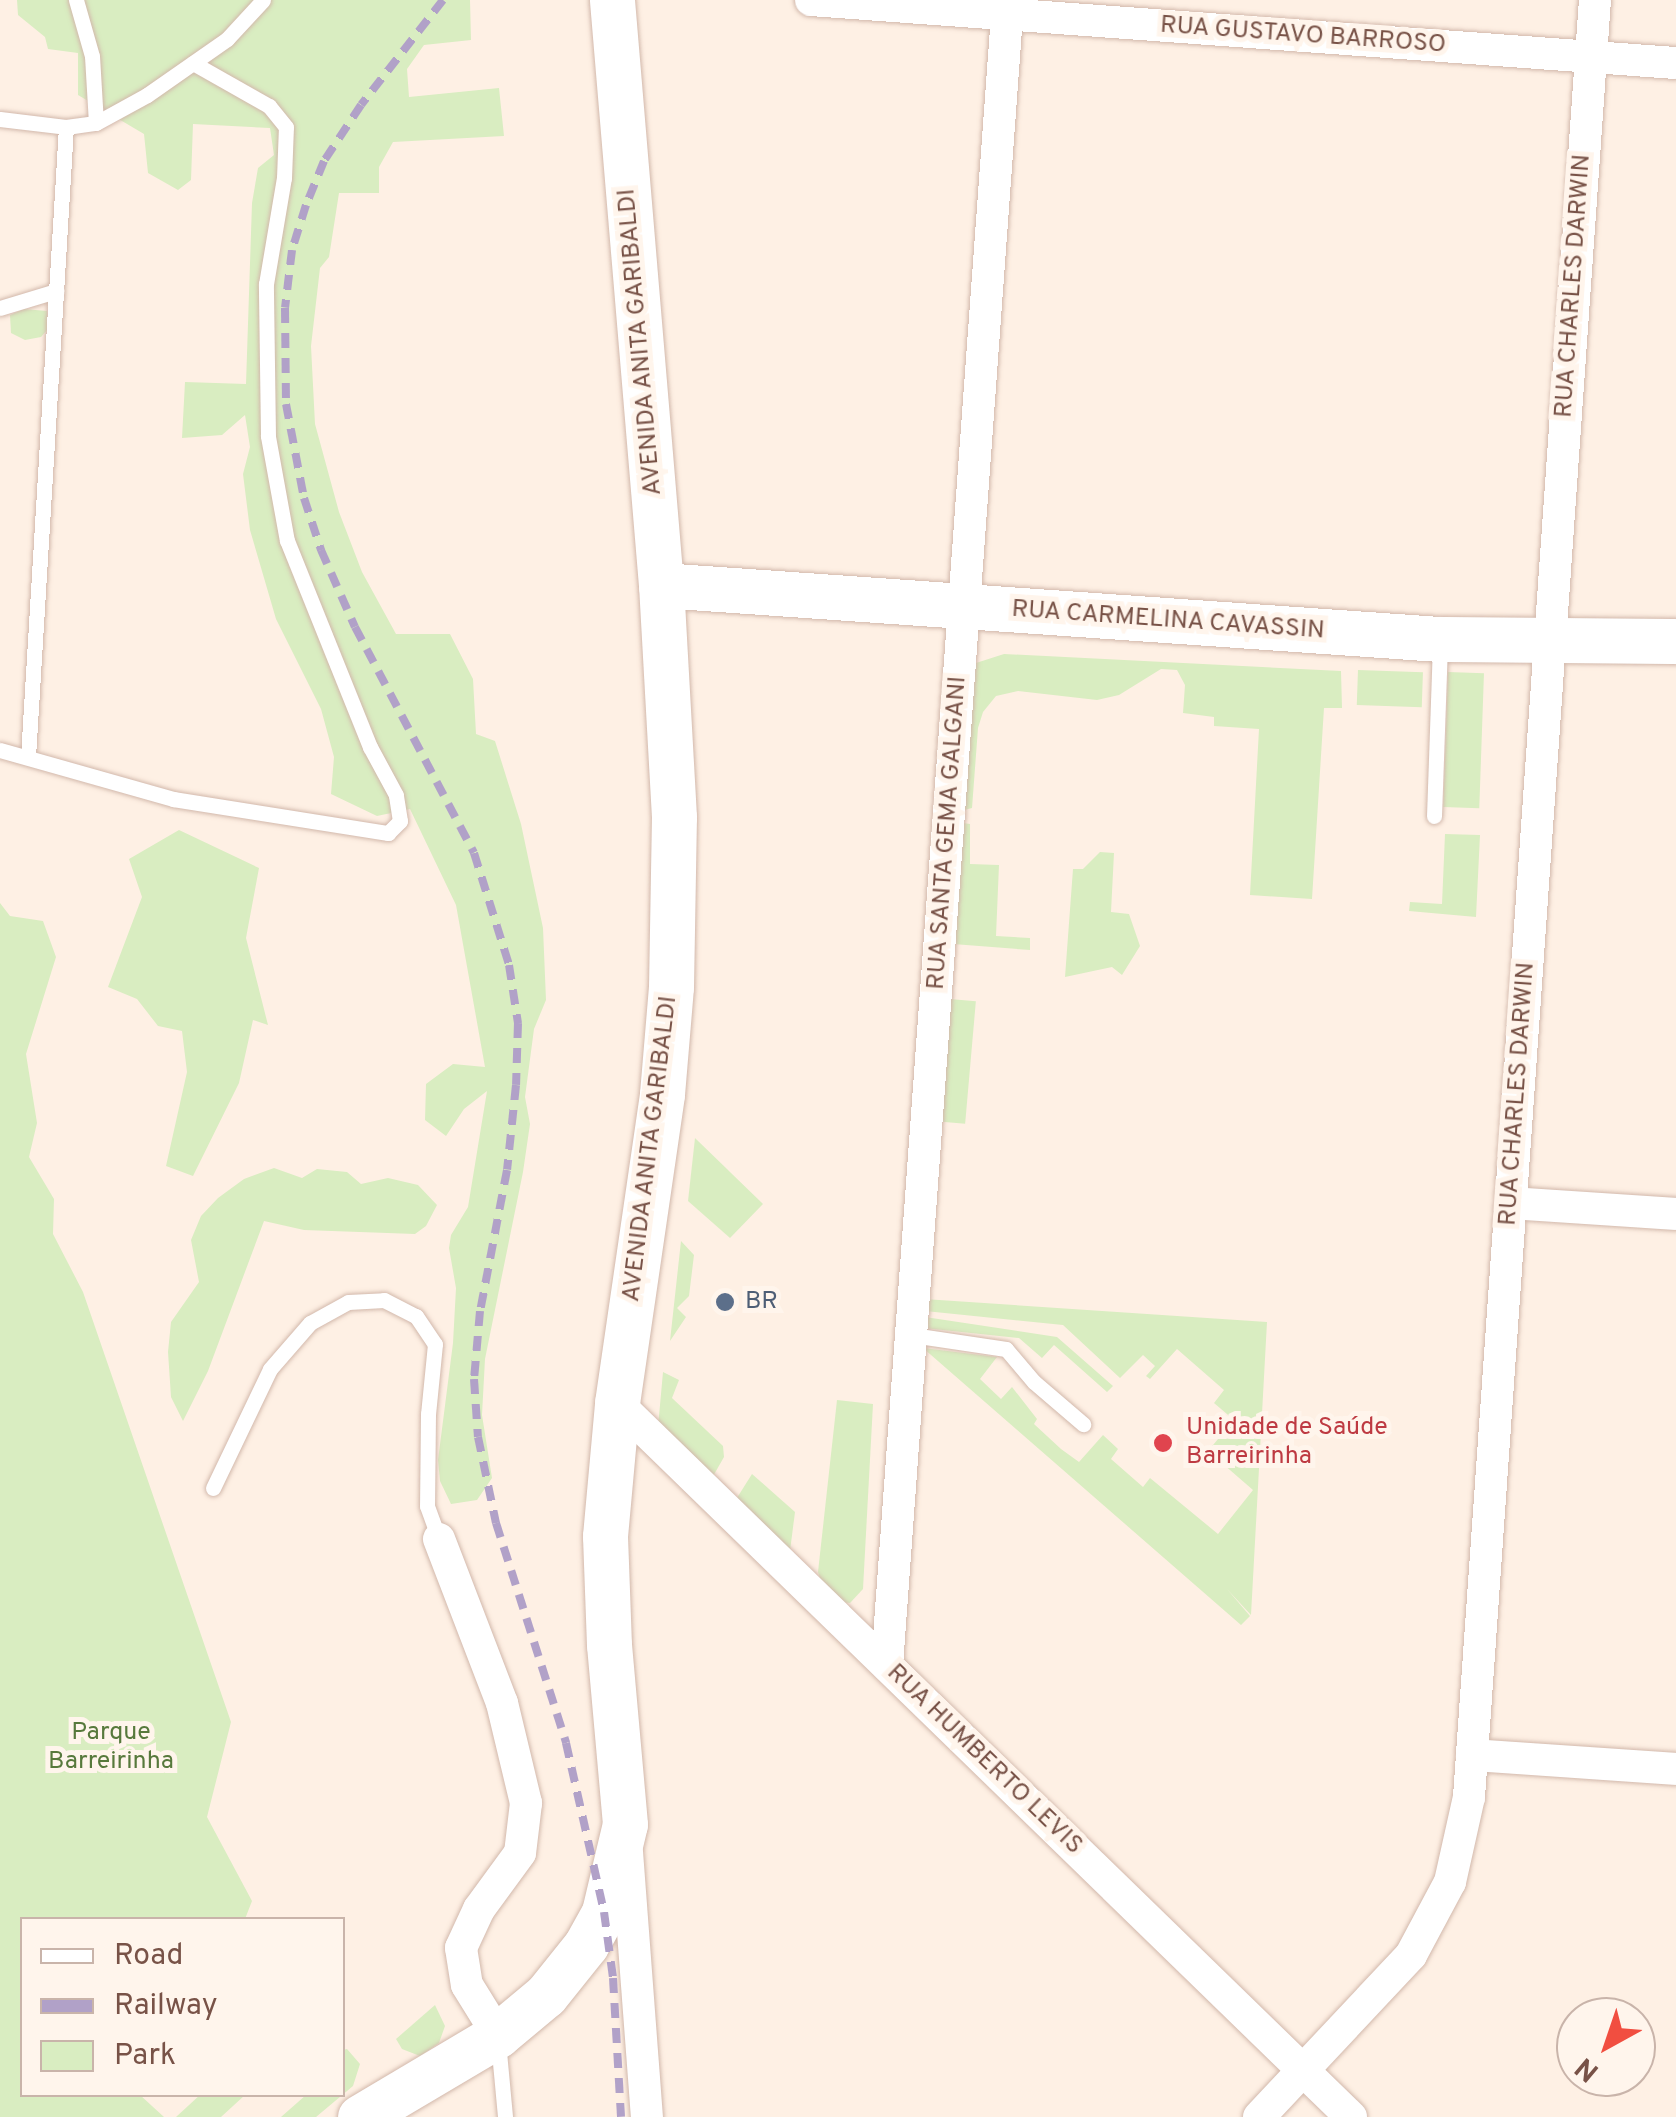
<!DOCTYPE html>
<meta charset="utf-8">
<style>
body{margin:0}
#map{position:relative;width:1676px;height:2117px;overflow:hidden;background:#fef0e4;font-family:Overpass,sans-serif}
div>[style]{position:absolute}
.green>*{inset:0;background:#d9edc1;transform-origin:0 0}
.roads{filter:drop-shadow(0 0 2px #d2b8ab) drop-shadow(0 0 2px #d2b8ab)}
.service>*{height:15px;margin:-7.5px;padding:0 7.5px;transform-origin:7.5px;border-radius:7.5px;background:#fff}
.minor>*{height:32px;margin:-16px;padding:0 16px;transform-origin:16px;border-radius:16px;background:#fff}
.secondary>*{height:45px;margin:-22.5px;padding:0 22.5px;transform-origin:22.5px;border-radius:22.5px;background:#fff}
.rail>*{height:8px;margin-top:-4px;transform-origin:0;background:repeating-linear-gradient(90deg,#b1a1c8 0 15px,transparent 0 25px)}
.dots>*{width:28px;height:28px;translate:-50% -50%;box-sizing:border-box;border:5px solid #fff5ec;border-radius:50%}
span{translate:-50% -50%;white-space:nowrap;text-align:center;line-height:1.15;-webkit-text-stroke:10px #fff5ec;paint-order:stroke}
.street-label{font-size:25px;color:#785247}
.service-label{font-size:25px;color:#4e5e75}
.left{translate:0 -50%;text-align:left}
.health-label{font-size:25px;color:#be3a42}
.park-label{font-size:25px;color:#57793c}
.legend{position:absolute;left:20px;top:1917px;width:325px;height:180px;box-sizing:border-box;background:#fff5ec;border:2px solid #c9b4aa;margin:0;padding:12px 18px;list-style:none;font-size:30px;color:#785247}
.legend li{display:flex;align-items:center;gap:20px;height:50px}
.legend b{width:50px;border:2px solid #c9b4aa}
.north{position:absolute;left:1556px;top:1997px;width:100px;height:100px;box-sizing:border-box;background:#fff5ec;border:2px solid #c9b4aa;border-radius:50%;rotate:220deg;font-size:28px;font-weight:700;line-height:40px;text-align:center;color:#785247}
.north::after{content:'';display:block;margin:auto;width:35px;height:45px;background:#f14e40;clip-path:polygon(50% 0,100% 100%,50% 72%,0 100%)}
</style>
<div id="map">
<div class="green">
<i style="clip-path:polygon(17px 0,470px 0,471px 40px,424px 45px,407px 69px,409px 97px,499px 88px,504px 136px,393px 142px,379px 167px,379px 193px,339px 193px,329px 257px,320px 268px,311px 346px,315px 424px,339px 512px,362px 572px,396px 634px,450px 634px,473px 679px,476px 734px,495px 741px,521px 824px,543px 928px,546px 1000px,534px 1029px,525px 1097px,530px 1124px,523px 1172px,485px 1359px,482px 1415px,492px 1478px,477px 1500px,451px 1504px,440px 1481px,438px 1460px,453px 1343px,456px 1288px,449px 1248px,451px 1235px,468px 1207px,487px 1091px,464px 1109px,446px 1136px,425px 1120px,426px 1084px,453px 1064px,485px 1067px,456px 905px,410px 809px,377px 816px,331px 794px,334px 757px,321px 709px,276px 619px,250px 530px,243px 474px,250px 447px,245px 415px,222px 435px,182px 438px,185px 382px,246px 384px,252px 203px,258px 168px,274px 155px,270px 128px,193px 124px,191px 180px,178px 190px,148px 173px,144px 134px,78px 95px,78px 53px,48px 49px,45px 37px,18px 15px)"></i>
<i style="clip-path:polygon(24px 309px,47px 311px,48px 329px,41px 337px,25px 340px,11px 333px,10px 315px)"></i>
<i style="clip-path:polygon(1004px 654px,1341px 671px,1342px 708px,1324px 708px,1312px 899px,1250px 895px,1259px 729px,1214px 726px,1214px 717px,1183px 713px,1185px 685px,1177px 670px,1161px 669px,1119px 695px,1097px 700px,1018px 691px,996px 696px,983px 712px,978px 728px,972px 808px,964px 810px,976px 663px)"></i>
<i style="left:1358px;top:670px;width:65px;height:35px;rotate:2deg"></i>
<i style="left:1448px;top:672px;width:36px;height:135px;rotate:2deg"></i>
<i style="clip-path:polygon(963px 823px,970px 824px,970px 864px,999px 865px,996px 936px,1030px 938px,1030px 950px,953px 944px)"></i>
<i style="clip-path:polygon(179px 830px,259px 868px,246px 938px,268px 1025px,253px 1020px,239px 1083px,193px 1176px,166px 1166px,187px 1072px,182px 1031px,158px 1026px,137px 999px,108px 987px,142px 897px,129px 859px)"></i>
<i style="clip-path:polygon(1445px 834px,1480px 835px,1476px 917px,1409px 911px,1410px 902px,1442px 904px)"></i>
<i style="clip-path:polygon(1100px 852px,1114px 853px,1111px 912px,1129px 914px,1140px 946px,1122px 975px,1112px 967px,1065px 977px,1073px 869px,1083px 869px)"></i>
<i style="clip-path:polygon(0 903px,10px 916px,43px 921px,56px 957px,26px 1054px,37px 1123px,29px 1157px,54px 1199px,53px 1234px,83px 1292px,231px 1722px,207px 1817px,252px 1901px,245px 1919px,22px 1920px,22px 2094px,140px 2095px,164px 2117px,0 2117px)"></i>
<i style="left:938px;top:998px;width:38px;height:123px;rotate:5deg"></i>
<i style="clip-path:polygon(695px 1138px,763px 1204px,730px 1238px,688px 1201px)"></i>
<i style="clip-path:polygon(274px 1168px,302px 1178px,317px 1169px,347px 1172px,361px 1184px,388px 1178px,418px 1185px,437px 1205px,426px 1226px,415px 1234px,304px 1230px,264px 1221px,208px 1371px,183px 1421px,171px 1397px,168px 1352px,171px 1322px,199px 1282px,191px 1240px,201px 1216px,218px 1198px,244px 1179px)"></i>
<i style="clip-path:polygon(681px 1241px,694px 1255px,689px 1296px,677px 1308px,686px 1317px,670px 1341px)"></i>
<i style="clip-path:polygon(924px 1299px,1267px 1322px,1251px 1615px,1227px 1589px,1250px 1616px,1241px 1625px,923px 1348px,997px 1357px,980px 1379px,1001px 1399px,1012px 1387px,1037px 1419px,1034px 1424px,1061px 1449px,1079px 1462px,1103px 1435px,1118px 1449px,1111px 1459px,1143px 1487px,1150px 1478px,1218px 1534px,1253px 1490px,1208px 1451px,1234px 1420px,1214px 1403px,1224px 1390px,1177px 1349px,1150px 1379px,1146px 1376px,1155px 1366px,1143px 1355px,1120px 1378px,1063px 1325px,925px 1311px)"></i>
<i style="clip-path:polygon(925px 1317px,1057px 1337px,1113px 1386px,1107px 1392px,1054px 1345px,1042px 1358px,1019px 1338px,924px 1328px)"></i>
<i style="clip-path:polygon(663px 1372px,679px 1380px,672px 1398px,723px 1446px,724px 1457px,712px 1478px,658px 1427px)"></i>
<i style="clip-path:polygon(837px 1400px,873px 1404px,863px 1589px,850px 1603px,841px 1602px,821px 1581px,818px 1572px)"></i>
<i style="clip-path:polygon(752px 1474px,795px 1512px,790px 1551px,735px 1501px)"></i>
<i style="clip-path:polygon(435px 2005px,445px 2026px,439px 2043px,420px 2056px,402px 2049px,396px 2039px)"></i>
<i style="clip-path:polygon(347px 2049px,360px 2064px,353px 2086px,316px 2117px,281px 2117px,306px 2095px,342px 2094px,343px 2050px)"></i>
<i style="clip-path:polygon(201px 2094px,245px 2094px,245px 2095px,221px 2117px,176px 2117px)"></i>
</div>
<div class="roads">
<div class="service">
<i style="left:76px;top:0;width:58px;rotate:74.1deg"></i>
<i style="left:92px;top:56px;width:67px;rotate:86.6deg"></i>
<i style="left:0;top:119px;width:66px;rotate:6.9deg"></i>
<i style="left:0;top:308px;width:59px;rotate:-16.9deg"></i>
<i style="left:0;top:750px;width:180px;rotate:15.8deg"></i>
<i style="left:173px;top:799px;width:218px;rotate:9deg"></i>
<i style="left:388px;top:833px;width:17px;rotate:-45deg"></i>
<i style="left:400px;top:821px;width:26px;rotate:-99deg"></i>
<i style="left:396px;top:795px;width:55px;rotate:-118.4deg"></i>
<i style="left:370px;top:747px;width:222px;rotate:-111.9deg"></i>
<i style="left:287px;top:541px;width:107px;rotate:-100.3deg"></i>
<i style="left:268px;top:436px;width:152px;rotate:-90.8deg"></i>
<i style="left:266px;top:284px;width:108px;rotate:-80.4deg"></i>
<i style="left:284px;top:178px;width:51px;rotate:-87.8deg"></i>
<i style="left:286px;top:127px;width:27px;rotate:-129deg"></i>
<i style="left:269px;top:106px;width:87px;rotate:-150.5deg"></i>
<i style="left:28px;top:757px;width:631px;rotate:-86.55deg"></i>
<i style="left:66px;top:127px;width:30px;rotate:-8deg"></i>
<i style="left:96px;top:123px;width:58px;rotate:-28.8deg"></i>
<i style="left:147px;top:95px;width:98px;rotate:-35deg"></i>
<i style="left:227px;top:39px;width:53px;rotate:-47.3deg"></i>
<i style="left:1434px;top:816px;width:173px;rotate:-88deg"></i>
<i style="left:912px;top:1335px;width:95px;rotate:8.5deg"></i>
<i style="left:1006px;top:1349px;width:43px;rotate:49.7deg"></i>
<i style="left:1034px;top:1382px;width:65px;rotate:40.6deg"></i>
<i style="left:213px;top:1488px;width:132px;rotate:-64.4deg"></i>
<i style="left:270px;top:1369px;width:61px;rotate:-49deg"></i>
<i style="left:310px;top:1323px;width:43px;rotate:-28.9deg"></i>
<i style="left:348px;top:1302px;width:36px;rotate:-3deg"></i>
<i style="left:384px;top:1300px;width:36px;rotate:27deg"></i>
<i style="left:416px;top:1316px;width:34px;rotate:56deg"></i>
<i style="left:435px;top:1344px;width:70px;rotate:95.7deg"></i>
<i style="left:428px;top:1414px;width:92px;rotate:90.6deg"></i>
<i style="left:427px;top:1506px;width:35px;rotate:70deg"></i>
<i style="left:498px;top:2041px;width:76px;rotate:84.7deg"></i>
</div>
<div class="minor">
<i style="left:811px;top:0;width:867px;rotate:4.17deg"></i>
<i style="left:1511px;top:1203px;width:165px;rotate:3.8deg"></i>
<i style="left:617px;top:1403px;width:1024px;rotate:44.21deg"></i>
<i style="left:439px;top:1539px;width:176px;rotate:69deg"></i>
<i style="left:502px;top:1703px;width:103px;rotate:76.5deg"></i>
<i style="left:526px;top:1803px;width:50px;rotate:96.8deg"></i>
<i style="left:520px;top:1853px;width:69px;rotate:126.2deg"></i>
<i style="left:479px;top:1909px;width:43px;rotate:114.8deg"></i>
<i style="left:461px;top:1948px;width:37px;rotate:81deg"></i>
<i style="left:467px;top:1985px;width:59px;rotate:58.2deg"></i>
<i style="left:887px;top:1665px;width:1669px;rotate:-85.84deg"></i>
<i style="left:1472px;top:1755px;width:204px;rotate:3.9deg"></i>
<i style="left:627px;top:1852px;width:266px;rotate:85.7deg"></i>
<i style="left:1259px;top:2117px;width:222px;rotate:-46.8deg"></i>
<i style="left:1411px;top:1955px;width:83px;rotate:-61.9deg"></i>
<i style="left:1450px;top:1882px;width:87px;rotate:-77.4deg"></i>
<i style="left:1469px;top:1797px;width:1801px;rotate:-85.99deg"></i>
</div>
<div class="secondary">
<i style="left:661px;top:585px;width:781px;rotate:3.97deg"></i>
<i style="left:1440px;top:639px;width:236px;rotate:0.5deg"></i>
<i style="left:360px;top:2117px;width:161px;rotate:-30.7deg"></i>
<i style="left:498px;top:2035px;width:62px;rotate:-39.8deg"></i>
<i style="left:546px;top:1995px;width:64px;rotate:-51.3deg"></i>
<i style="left:586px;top:1945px;width:38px;rotate:-61deg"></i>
<i style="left:604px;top:1912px;width:90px;rotate:-76.6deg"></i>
<i style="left:625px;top:1824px;width:180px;rotate:-95.1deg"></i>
<i style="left:609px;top:1645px;width:109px;rotate:-92.1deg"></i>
<i style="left:605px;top:1536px;width:134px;rotate:-84.8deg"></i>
<i style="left:617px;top:1403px;width:312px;rotate:-81.7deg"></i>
<i style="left:662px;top:1094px;width:107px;rotate:-85.2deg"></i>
<i style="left:671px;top:987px;width:170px;rotate:-89deg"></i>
<i style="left:674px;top:817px;width:232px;rotate:-93.2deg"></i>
<i style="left:661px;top:585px;width:587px;rotate:-94.79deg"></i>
</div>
</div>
<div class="rail">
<i style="left:443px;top:0;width:133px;rotate:128deg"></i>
<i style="left:361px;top:105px;width:67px;rotate:123.5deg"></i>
<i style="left:324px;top:161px;width:48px;rotate:112.2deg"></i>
<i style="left:306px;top:205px;width:47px;rotate:107.3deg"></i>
<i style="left:292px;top:250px;width:58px;rotate:96.9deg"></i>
<i style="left:285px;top:308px;width:96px;rotate:89.4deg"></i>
<i style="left:286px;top:404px;width:96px;rotate:79.2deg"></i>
<i style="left:304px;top:498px;width:55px;rotate:71.9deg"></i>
<i style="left:321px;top:550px;width:84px;rotate:66.2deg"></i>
<i style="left:355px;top:627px;width:255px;rotate:62.2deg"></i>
<i style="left:474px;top:853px;width:117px;rotate:72.6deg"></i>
<i style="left:509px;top:965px;width:59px;rotate:81.2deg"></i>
<i style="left:518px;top:1023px;width:62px;rotate:91.8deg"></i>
<i style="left:516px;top:1085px;width:85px;rotate:96deg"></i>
<i style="left:507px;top:1170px;width:144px;rotate:100.8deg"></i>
<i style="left:480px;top:1311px;width:68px;rotate:95deg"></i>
<i style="left:474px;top:1379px;width:58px;rotate:86.1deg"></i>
<i style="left:478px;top:1437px;width:88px;rotate:78.2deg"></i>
<i style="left:496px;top:1523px;width:231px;rotate:72.3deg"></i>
<i style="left:566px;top:1743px;width:173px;rotate:77.3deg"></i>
<i style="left:604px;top:1912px;width:67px;rotate:82.2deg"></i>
<i style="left:613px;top:1978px;width:139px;rotate:86.7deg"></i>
</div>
<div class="dots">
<i style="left:725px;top:1302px;background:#5c6f8a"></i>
<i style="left:1163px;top:1443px;background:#e0444e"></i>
</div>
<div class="street-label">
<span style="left:1303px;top:36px;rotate:4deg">RUA GUSTAVO BARROSO</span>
<span style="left:1574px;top:286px;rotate:-86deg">RUA CHARLES DARWIN</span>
<span style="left:641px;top:342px;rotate:-95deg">AVENIDA ANITA GARIBALDI</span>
<span style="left:1168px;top:621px;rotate:4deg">RUA CARMELINA CAVASSIN</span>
<span style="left:948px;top:833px;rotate:-86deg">RUA SANTA GEMA GALGANI</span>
<span style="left:1518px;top:1094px;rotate:-86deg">RUA CHARLES DARWIN</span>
<span style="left:651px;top:1149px;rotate:-83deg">AVENIDA ANITA GARIBALDI</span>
<span style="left:984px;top:1760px;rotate:44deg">RUA HUMBERTO LEVIS</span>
</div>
<div class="service-label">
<span class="left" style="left:745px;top:1302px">BR</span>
</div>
<div class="health-label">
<span class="left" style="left:1186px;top:1443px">Unidade de Saúde<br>Barreirinha</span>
</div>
<div class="park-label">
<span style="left:111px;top:1748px">Parque<br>Barreirinha</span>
</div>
<ul class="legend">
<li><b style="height:12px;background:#fff"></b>Road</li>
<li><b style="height:12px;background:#b1a1c8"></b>Railway</li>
<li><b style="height:28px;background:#d9edc1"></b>Park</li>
</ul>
<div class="north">N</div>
</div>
